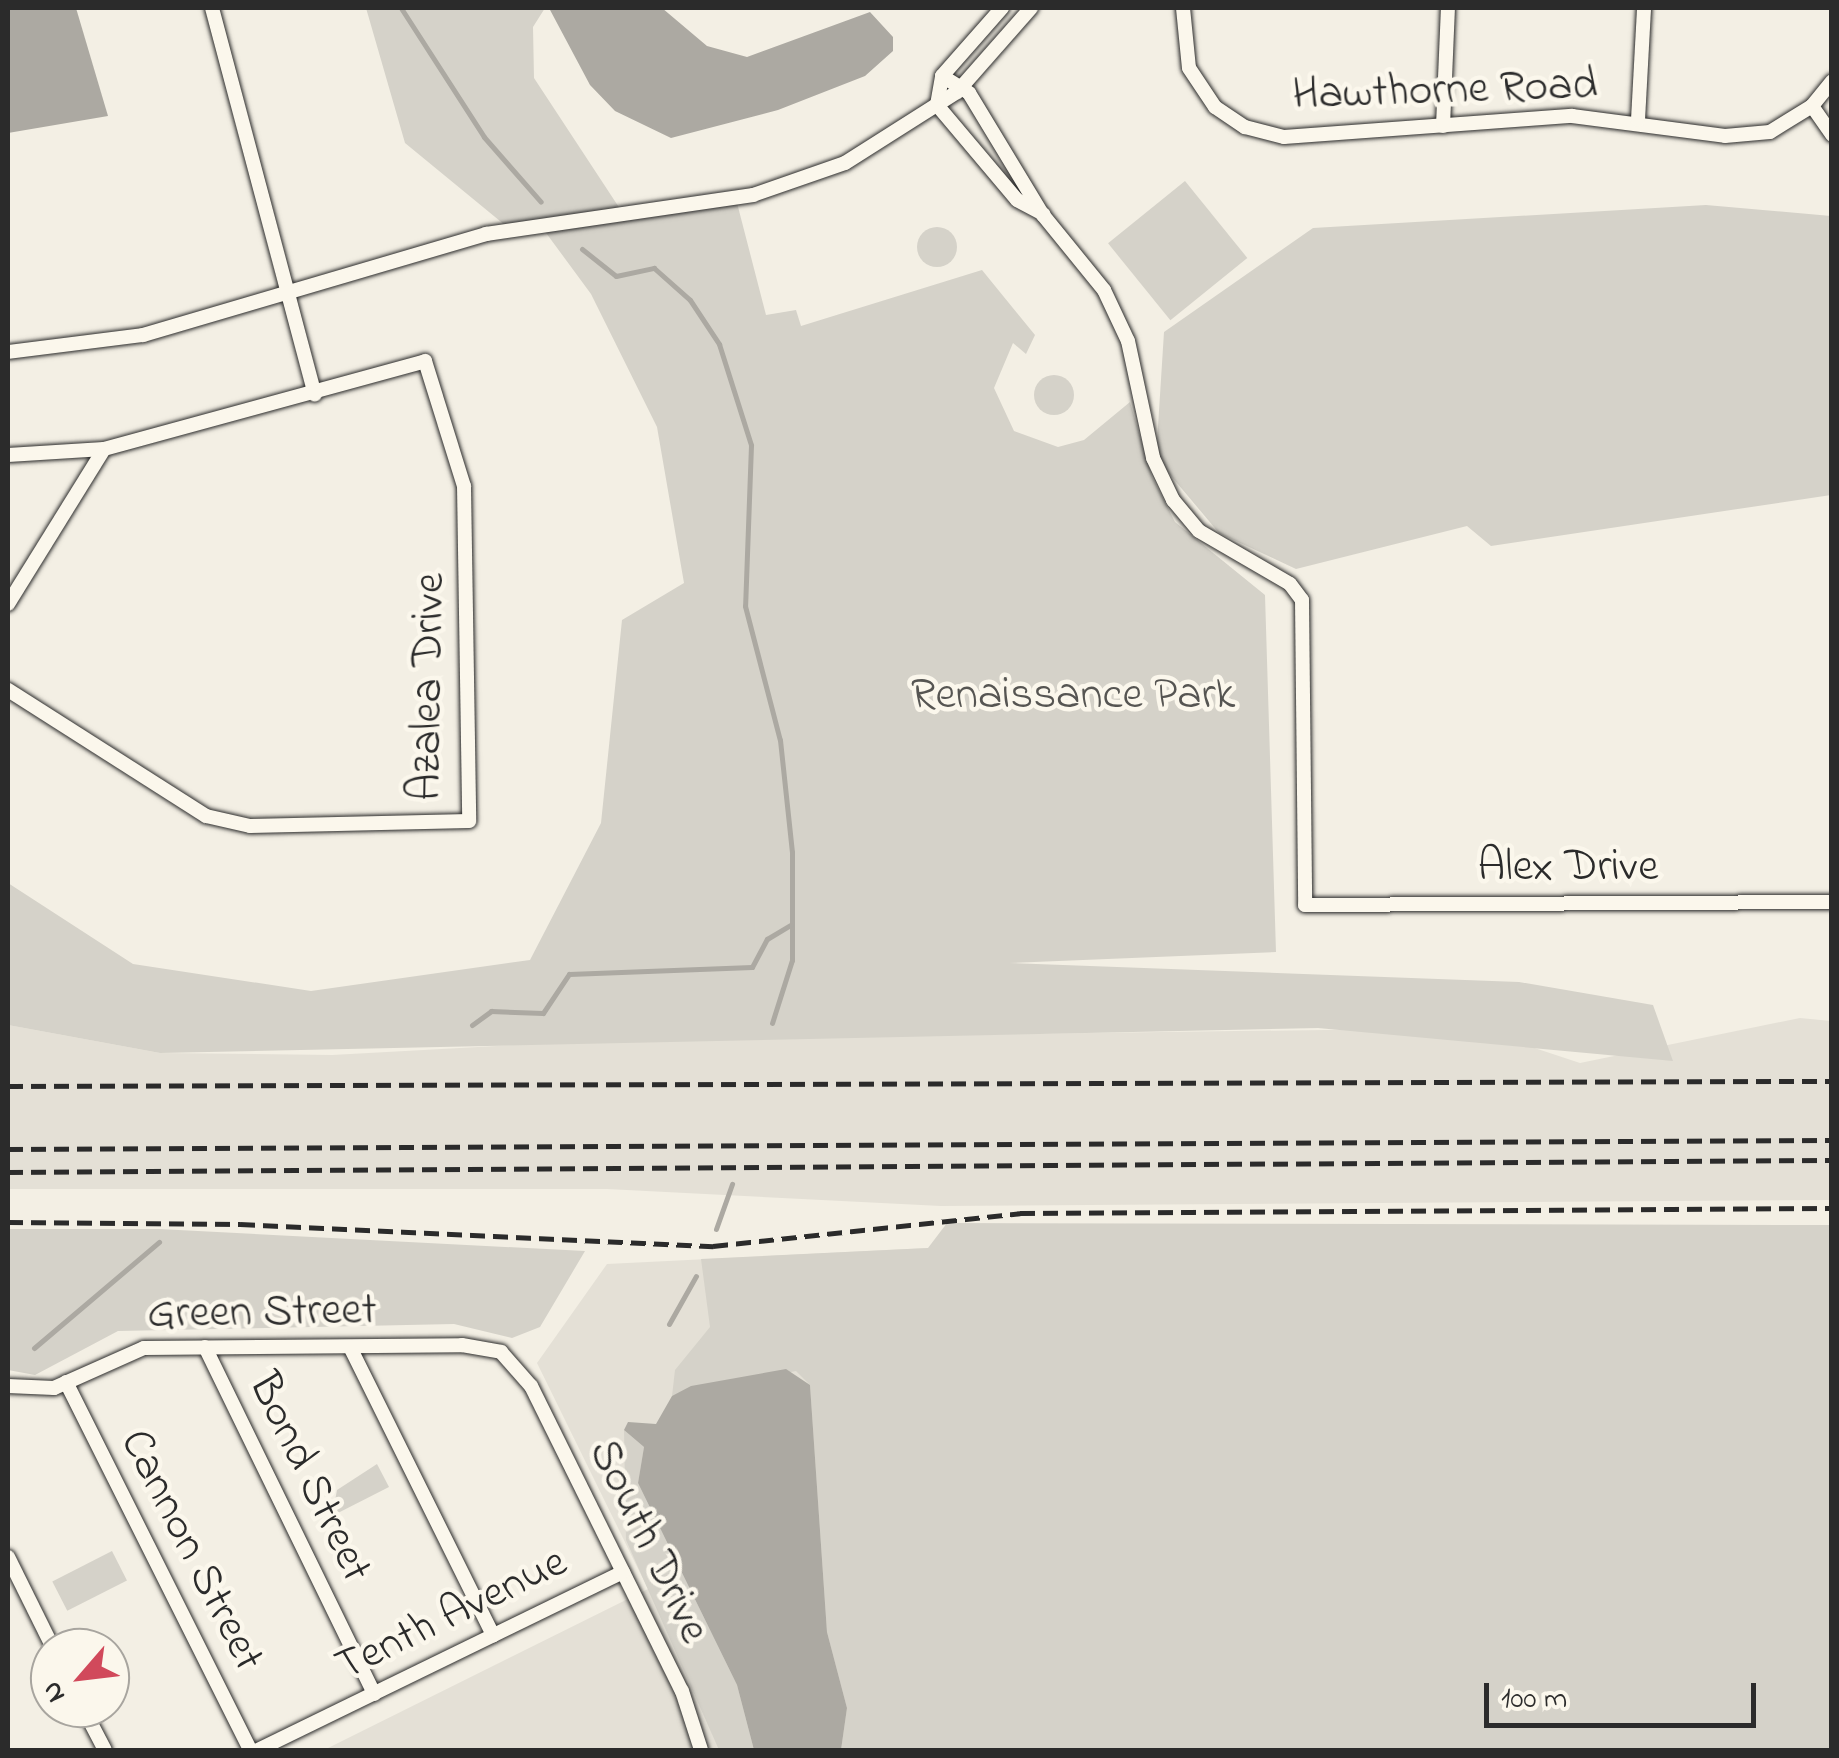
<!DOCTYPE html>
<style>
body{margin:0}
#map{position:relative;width:1839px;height:1758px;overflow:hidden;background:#f3efe4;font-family:"Indie Flower",sans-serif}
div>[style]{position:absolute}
.built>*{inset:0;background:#e4e0d6}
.green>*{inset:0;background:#d5d2c9;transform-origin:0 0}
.round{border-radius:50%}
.water>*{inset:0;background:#aca9a2}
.stream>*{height:5px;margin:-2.5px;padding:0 2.5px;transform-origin:2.5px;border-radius:2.5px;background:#aca9a2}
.roads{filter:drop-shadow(0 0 2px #2b2b2b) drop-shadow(0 0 2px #2b2b2b)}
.minor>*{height:14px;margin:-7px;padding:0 7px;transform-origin:7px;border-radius:7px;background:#fbf7ec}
.rail>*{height:5px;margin-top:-2.5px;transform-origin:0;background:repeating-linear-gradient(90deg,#2b2b2b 0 15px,transparent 0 23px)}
span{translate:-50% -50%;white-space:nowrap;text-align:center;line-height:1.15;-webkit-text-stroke:9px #fbf7ec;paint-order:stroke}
.street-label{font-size:45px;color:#2b2b2b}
.park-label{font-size:45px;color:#565552}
.frame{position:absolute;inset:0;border:10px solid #2b2b2b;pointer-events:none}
.north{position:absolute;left:30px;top:1628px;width:100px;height:100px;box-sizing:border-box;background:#fbf7ec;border:2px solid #a8a59f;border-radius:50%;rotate:242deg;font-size:28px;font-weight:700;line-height:40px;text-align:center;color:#2b2b2b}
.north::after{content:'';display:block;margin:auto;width:35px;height:45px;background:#d1495b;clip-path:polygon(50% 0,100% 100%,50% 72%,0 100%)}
.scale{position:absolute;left:1484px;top:1683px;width:272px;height:45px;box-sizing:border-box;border:5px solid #2b2b2b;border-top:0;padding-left:12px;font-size:30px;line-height:35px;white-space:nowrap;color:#2b2b2b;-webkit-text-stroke:8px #fbf7ec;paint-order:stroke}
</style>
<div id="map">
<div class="built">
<i style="clip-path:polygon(1800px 1018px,1831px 1021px,1831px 1200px,941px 1206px,607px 1189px,8px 1189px,8px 1025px,160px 1053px,332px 1055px,621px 1039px,1474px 1028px,1580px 1063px)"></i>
<i style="clip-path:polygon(928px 1248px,919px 1750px,324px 1750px,648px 1589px,537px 1363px,607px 1264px)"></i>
</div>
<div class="green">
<i style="clip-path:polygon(366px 8px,545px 8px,533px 27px,534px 78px,626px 218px,736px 199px,766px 315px,796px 310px,801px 326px,982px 270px,1035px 335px,1026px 354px,1013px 343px,994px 388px,1014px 431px,1058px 447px,1084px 440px,1130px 402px,1152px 477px,1175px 522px,1265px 595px,1276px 952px,1009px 963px,1519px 982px,1653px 1005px,1673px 1061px,1318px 1028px,160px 1053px,8px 1025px,8px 883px,133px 964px,311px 991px,530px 960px,601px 823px,622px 620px,684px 583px,657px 427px,591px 294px,538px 222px,512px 231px,405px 143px)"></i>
<i style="left:1185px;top:181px;width:99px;height:99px;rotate:51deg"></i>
<i style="clip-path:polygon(1706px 205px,1831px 216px,1831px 495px,1491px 546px,1467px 526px,1296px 569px,1219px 533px,1156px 458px,1164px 332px,1313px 228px)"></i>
<i class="round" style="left:917px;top:227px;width:40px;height:40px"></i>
<i class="round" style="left:1034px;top:375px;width:40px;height:40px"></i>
<i style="clip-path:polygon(947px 1223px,1831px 1225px,1831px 1750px,841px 1750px,847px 1708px,827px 1632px,810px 1385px,796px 1371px,672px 1396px,675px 1370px,710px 1327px,701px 1259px,928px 1248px)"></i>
<i style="clip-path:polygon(8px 1229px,159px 1229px,585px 1251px,540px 1327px,512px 1338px,454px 1324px,118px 1331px,35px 1375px,8px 1370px)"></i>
<i style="clip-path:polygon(624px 1430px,644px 1447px,638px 1483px,737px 1685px,754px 1750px,719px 1750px,626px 1540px)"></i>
<i style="clip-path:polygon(377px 1464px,389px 1487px,332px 1516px,337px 1490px)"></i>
<i style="left:112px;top:1551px;width:33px;height:67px;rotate:63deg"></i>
</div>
<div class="water">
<i style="clip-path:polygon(8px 8px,76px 8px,108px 116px,8px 133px)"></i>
<i style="clip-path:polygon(549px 8px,662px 8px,707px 46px,747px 57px,870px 12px,893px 37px,893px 51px,865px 76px,778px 110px,671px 138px,615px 111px,590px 85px)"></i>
<i style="clip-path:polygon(786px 1369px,810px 1385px,827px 1632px,847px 1708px,841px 1750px,754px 1750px,737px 1685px,638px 1483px,644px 1447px,624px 1430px,628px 1422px,656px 1424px,672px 1396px,691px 1386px)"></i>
</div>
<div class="stream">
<i style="left:401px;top:8px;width:153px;rotate:57.2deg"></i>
<i style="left:484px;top:137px;width:86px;rotate:48.8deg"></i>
<i style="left:582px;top:249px;width:43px;rotate:38.5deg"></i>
<i style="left:616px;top:276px;width:39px;rotate:-12deg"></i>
<i style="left:654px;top:268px;width:48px;rotate:41.6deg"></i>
<i style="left:690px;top:300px;width:53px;rotate:56.6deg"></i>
<i style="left:719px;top:344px;width:106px;rotate:72.4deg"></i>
<i style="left:751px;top:445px;width:161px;rotate:92.1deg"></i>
<i style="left:745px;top:606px;width:138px;rotate:75.4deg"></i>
<i style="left:780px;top:740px;width:113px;rotate:83.9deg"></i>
<i style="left:792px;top:852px;width:108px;rotate:90deg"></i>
<i style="left:792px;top:960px;width:66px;rotate:107.6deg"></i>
<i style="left:472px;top:1025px;width:24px;rotate:-36deg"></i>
<i style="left:491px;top:1011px;width:52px;rotate:2.2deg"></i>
<i style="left:543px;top:1013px;width:47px;rotate:-56.3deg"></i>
<i style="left:569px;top:974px;width:183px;rotate:-2.2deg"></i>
<i style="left:752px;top:967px;width:32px;rotate:-62deg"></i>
<i style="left:767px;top:939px;width:27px;rotate:-31deg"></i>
<i style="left:716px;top:1229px;width:48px;rotate:-70.4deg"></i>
<i style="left:669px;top:1324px;width:55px;rotate:-60.6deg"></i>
<i style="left:34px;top:1348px;width:164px;rotate:-40.3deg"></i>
</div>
<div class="roads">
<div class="minor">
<i style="left:212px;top:8px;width:400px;rotate:75.1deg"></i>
<i style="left:1183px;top:8px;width:60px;rotate:84.3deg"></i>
<i style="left:1189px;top:68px;width:47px;rotate:56.3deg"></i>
<i style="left:1215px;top:107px;width:36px;rotate:34deg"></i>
<i style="left:1245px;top:127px;width:40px;rotate:14.4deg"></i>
<i style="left:1284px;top:137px;width:289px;rotate:-4.2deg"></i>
<i style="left:1572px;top:116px;width:154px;rotate:7.4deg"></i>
<i style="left:1725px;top:136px;width:45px;rotate:-5.1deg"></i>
<i style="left:1770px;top:132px;width:49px;rotate:-31.8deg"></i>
<i style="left:1812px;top:106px;width:32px;rotate:-51deg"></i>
<i style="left:942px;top:76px;width:32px;rotate:32deg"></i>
<i style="left:969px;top:93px;width:143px;rotate:58.8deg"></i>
<i style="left:1043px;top:215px;width:97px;rotate:50.9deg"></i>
<i style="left:1104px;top:290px;width:56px;rotate:64.8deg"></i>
<i style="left:1128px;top:341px;width:120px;rotate:77.9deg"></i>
<i style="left:1153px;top:458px;width:47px;rotate:64.5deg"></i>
<i style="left:1173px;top:500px;width:40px;rotate:50deg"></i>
<i style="left:1199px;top:531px;width:105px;rotate:30.2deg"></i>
<i style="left:1290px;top:584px;width:20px;rotate:53deg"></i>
<i style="left:1302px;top:600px;width:305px;rotate:89.4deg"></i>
<i style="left:1305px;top:905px;width:527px;rotate:-0.33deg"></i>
<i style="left:937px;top:105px;width:124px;rotate:49.9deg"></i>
<i style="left:1017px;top:200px;width:30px;rotate:28deg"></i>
<i style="left:937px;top:105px;width:29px;rotate:-80deg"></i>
<i style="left:942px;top:76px;width:91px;rotate:-48.6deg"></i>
<i style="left:1812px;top:106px;width:35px;rotate:55deg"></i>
<i style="left:1638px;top:120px;width:112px;rotate:-86.9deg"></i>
<i style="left:1443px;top:126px;width:118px;rotate:-87.6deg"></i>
<i style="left:8px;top:352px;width:136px;rotate:-7.2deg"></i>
<i style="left:143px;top:335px;width:358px;rotate:-16.4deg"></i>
<i style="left:486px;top:234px;width:270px;rotate:-8.3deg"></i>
<i style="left:753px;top:195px;width:97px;rotate:-19.2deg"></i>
<i style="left:845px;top:163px;width:133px;rotate:-32.4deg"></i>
<i style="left:957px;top:92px;width:112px;rotate:-48.6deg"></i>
<i style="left:8px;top:455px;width:96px;rotate:-3.6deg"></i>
<i style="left:104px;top:449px;width:333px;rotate:-15.3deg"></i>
<i style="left:425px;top:361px;width:131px;rotate:72.7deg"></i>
<i style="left:464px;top:486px;width:335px;rotate:89.1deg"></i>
<i style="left:469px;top:821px;width:219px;rotate:178.7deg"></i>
<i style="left:250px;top:826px;width:45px;rotate:-167.2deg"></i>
<i style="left:206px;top:816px;width:235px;rotate:-147.5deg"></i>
<i style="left:8px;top:604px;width:182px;rotate:-58.2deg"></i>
<i style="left:205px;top:1347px;width:386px;rotate:64deg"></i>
<i style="left:350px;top:1347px;width:322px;rotate:63.6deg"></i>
<i style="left:66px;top:1382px;width:411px;rotate:63.4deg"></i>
<i style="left:8px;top:1386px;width:46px;rotate:2.5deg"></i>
<i style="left:54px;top:1388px;width:98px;rotate:-24deg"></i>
<i style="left:144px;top:1348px;width:318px;rotate:-0.5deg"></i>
<i style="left:462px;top:1345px;width:40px;rotate:10deg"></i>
<i style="left:501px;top:1352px;width:45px;rotate:48.6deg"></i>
<i style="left:531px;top:1386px;width:340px;rotate:63.7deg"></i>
<i style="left:682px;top:1691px;width:62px;rotate:72.1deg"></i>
<i style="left:8px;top:1557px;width:102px;rotate:63.7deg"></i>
<i style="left:83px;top:1708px;width:47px;rotate:62.4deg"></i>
<i style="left:258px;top:1750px;width:406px;rotate:-26deg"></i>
</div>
</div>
<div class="rail">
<i style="left:8px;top:1086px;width:1824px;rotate:-0.16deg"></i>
<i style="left:8px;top:1149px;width:1824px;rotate:-0.28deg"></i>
<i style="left:8px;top:1172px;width:1824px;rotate:-0.38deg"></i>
<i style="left:8px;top:1222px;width:232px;rotate:0.5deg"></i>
<i style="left:240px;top:1224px;width:474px;rotate:2.7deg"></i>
<i style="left:713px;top:1246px;width:309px;rotate:-6.1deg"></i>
<i style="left:1020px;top:1213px;width:812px;rotate:-0.35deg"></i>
</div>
<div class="street-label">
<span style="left:1445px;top:92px;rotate:-2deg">Hawthorne Road</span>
<span style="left:430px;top:687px;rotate:-89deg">Azalea Drive</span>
<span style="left:1568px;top:869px">Alex Drive</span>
<span style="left:262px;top:1314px;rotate:-1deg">Green Street</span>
<span style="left:308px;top:1478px;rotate:64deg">Bond Street</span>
<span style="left:647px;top:1542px;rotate:64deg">South Drive</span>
<span style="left:190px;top:1551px;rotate:63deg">Cannon Street</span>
<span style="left:452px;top:1616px;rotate:-26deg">Tenth Avenue</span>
</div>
<div class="park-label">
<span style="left:1073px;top:697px">Renaissance Park</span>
</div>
<div class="frame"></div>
<div class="north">N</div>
<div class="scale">100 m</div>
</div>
